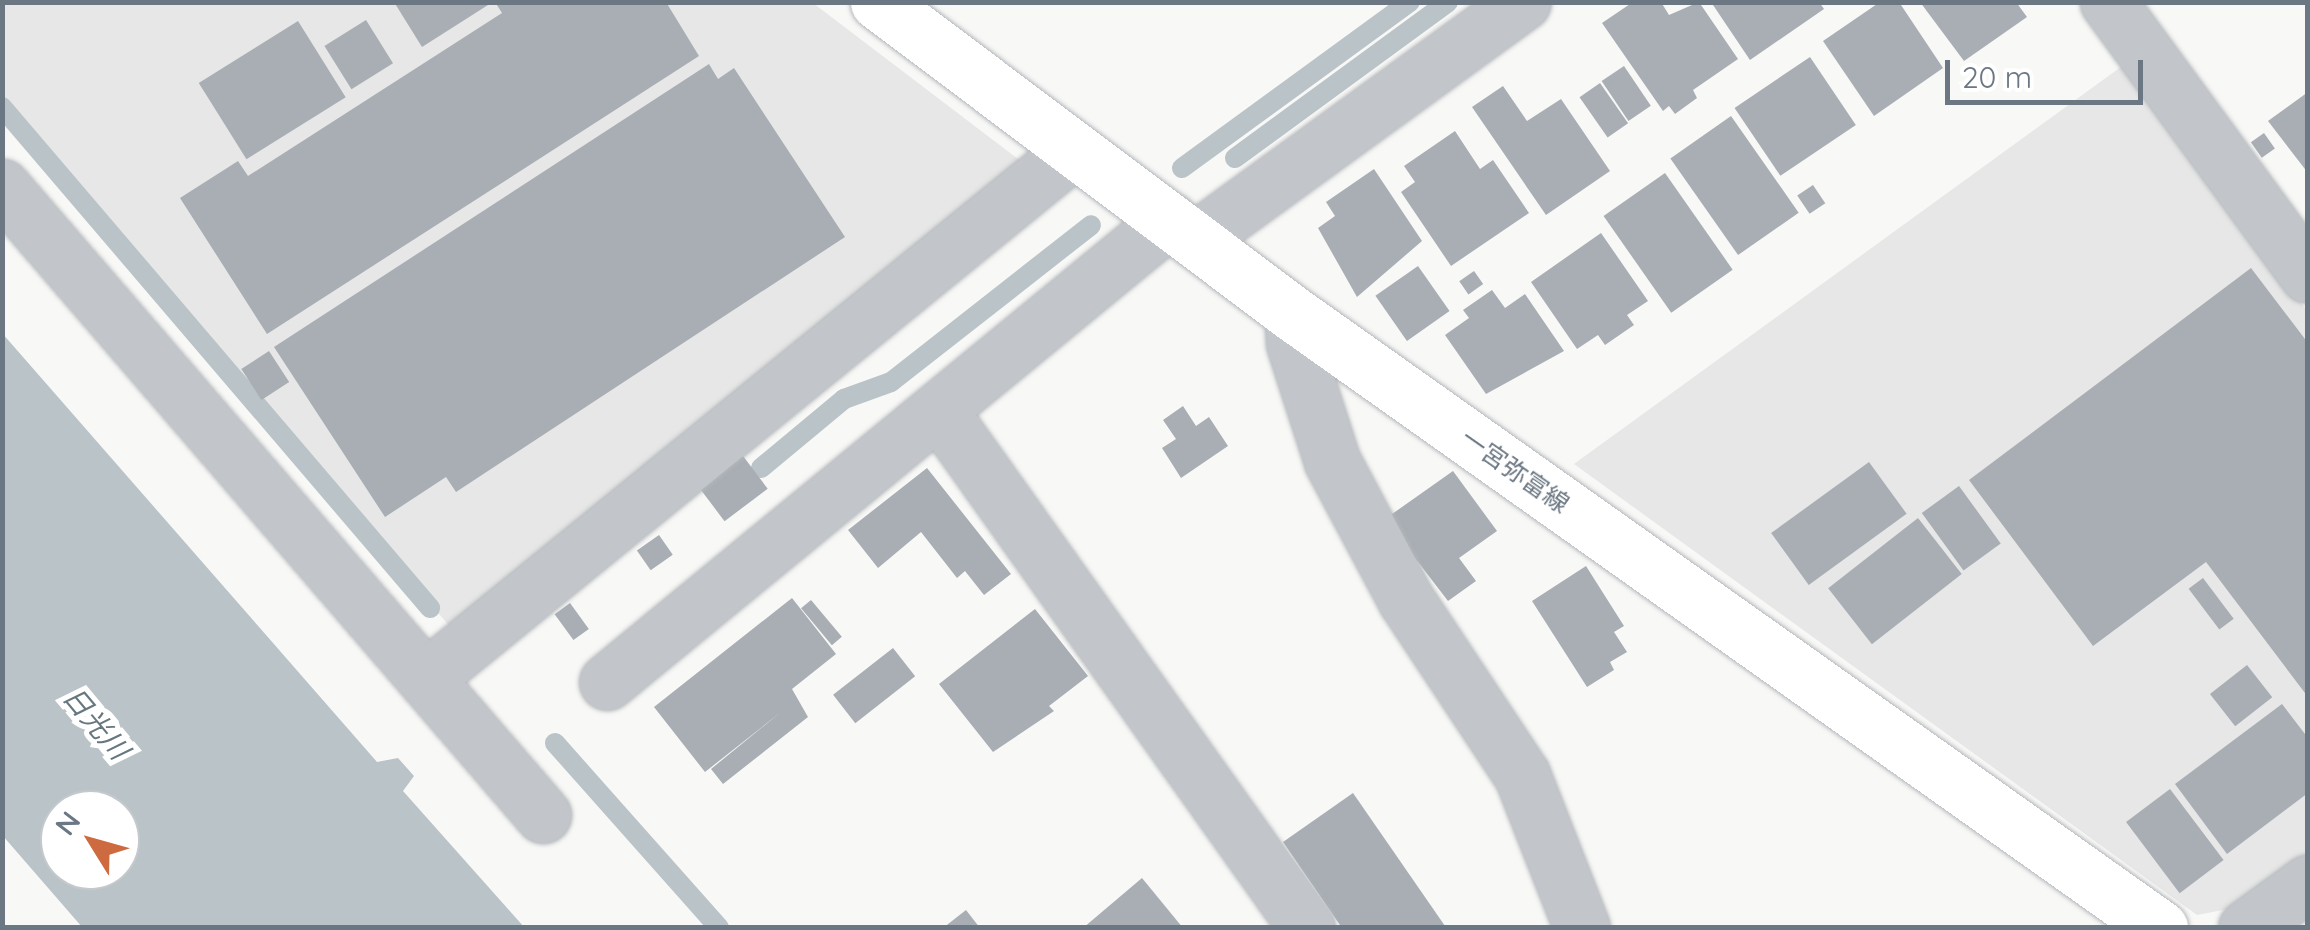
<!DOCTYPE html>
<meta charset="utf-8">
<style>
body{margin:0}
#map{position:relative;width:2310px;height:930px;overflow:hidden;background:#f8f8f6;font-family:Quicksand,"Noto Sans JP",sans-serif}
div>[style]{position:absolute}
.built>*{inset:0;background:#e6e7e6}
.water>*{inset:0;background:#bac3c7}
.stream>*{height:20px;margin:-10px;padding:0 10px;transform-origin:10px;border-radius:10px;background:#bac3c7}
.building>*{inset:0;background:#a8aeb4;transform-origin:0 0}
.roads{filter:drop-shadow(0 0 2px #b3b7bb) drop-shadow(0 0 2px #b3b7bb)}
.street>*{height:55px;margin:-27.5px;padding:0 27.5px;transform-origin:27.5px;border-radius:27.5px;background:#c2c5c9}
.secondary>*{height:55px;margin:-27.5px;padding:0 27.5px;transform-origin:27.5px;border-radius:27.5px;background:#fff}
span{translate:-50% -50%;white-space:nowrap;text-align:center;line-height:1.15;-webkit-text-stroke:10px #fff;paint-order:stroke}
.street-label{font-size:25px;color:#6b7783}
.water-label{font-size:28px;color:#67777f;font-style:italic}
.frame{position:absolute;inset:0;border:5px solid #6b7783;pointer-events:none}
.north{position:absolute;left:40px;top:790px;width:100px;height:100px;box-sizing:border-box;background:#fff;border:2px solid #c4c9cd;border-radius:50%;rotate:307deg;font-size:28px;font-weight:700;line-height:40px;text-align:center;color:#6b7783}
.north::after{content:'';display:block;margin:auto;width:35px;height:45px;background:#ce6a40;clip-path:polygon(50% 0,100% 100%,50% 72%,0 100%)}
.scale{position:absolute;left:1945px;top:60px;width:198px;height:45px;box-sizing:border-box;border:5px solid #6b7783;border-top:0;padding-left:12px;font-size:30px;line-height:35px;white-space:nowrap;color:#6b7783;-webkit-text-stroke:8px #fff;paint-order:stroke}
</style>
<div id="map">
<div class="built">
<i style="clip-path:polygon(2px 3px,813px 3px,1030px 168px,457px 635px,3px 101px)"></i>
<i style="clip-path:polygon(2125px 64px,2307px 311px,2307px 856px,2233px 908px,2197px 915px,1574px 464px)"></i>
</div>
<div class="water">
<i style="clip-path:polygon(evenodd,2px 333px,377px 762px,398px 758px,414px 776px,403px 791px,524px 927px,82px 927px,3px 836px,2px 333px,60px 810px,120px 810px,120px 870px,60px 870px,60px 810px)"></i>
</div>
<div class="stream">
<i style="left:2px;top:107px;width:659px;rotate:49.49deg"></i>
<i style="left:1235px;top:158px;width:264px;rotate:-36.2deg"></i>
<i style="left:1182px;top:168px;width:282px;rotate:-36.1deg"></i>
<i style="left:761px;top:468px;width:108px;rotate:-39.7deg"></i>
<i style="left:844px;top:399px;width:50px;rotate:-19.9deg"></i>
<i style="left:891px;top:382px;width:254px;rotate:-38.1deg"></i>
<i style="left:555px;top:743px;width:247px;rotate:48.4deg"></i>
</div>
<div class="building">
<i style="clip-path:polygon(394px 2px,487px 2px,488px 5px,422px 47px)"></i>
<i style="clip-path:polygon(495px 2px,666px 2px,699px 56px,267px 334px,180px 198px,238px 161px,248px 176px,502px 13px)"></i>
<i style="clip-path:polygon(1633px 2px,1661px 2px,1669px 15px,1699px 2px,1738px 59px,1693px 90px,1697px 98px,1675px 114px,1669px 106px,1663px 111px,1602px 23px)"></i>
<i style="clip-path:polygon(1711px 2px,1819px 2px,1824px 9px,1750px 60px)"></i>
<i style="clip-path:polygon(1880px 2px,1899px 2px,1943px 68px,1874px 116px,1823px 41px)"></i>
<i style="clip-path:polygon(1920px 2px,2016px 2px,2027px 17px,1964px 61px)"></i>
<i style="left:366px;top:20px;width:51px;height:49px;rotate:58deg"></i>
<i style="left:298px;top:21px;width:90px;height:117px;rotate:58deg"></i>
<i style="left:1810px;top:57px;width:82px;height:91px;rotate:56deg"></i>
<i style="clip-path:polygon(709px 64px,718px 79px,734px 68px,845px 237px,456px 492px,446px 477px,385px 517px,274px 347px)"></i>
<i style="left:1624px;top:66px;width:48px;height:27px;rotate:56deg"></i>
<i style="left:1600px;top:83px;width:49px;height:25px;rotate:55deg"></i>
<i style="clip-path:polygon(1503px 86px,1527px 121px,1561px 99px,1610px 171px,1546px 215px,1472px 107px)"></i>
<i style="clip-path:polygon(2308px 92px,2308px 173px,2268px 121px)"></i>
<i style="left:1731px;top:116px;width:118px;height:74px;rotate:55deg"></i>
<i style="clip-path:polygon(1455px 131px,1480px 169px,1493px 160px,1529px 213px,1451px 266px,1401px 192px,1415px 182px,1404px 166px)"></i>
<i style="left:2264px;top:133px;width:19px;height:16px;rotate:55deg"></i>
<i style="clip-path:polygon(1374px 169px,1422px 241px,1357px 297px,1318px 228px,1335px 216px,1326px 202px)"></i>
<i style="left:1665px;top:173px;width:118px;height:75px;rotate:55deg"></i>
<i style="left:1813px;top:185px;width:22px;height:19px;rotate:56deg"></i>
<i style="clip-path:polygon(1601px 233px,1648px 301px,1627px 315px,1634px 325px,1605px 345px,1598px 335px,1577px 349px,1531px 282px)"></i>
<i style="left:1418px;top:266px;width:55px;height:52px;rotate:55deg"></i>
<i style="clip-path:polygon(2251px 268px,2308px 343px,2308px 697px,2206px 562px,2093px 646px,1969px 480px)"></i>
<i style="left:1474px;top:271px;width:16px;height:18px;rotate:55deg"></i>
<i style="clip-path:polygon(1492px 290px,1505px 308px,1525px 294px,1564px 351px,1486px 394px,1445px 335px,1469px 318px,1463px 310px)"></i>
<i style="left:269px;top:351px;width:37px;height:33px;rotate:57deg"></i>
<i style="clip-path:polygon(1183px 406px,1196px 426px,1209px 417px,1228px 446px,1181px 478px,1162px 448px,1176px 439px,1163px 420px)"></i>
<i style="left:743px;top:456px;width:41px;height:54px;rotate:53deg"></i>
<i style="left:1869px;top:462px;width:64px;height:121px;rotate:54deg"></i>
<i style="clip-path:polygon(927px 468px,1011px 574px,984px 595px,965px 571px,957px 578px,921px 532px,878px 568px,848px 530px)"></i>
<i style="clip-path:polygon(1453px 471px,1497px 531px,1459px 558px,1476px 581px,1448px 601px,1385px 519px)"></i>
<i style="left:1959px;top:486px;width:71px;height:46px;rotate:54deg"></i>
<i style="left:1918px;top:518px;width:71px;height:114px;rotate:52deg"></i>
<i style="left:659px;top:535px;width:24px;height:27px;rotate:55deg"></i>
<i style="clip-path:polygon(1586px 566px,1624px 626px,1614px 632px,1627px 652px,1610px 662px,1614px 670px,1587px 687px,1532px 601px)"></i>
<i style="left:2203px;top:578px;width:51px;height:18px;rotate:53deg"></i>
<i style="clip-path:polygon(792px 598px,836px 654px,792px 689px,808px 717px,723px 784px,711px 769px,781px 712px,705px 772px,654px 707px)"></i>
<i style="left:811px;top:600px;width:48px;height:13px;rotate:50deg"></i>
<i style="left:570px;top:603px;width:32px;height:19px;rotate:54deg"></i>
<i style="clip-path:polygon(1035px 609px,1088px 676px,1049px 706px,1054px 711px,993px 752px,939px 684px)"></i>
<i style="left:893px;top:648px;width:36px;height:76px;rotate:52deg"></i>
<i style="left:2247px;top:665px;width:41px;height:47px;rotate:52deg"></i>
<i style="clip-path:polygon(2282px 704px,2308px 738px,2308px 793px,2227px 854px,2175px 784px)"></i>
<i style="left:2170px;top:789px;width:89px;height:55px;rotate:53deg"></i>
<i style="clip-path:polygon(1353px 793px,1445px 926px,1443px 928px,1342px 928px,1283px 842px)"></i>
<i style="clip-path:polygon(1142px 878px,1183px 928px,1083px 928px)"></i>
<i style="clip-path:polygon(966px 910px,980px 928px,943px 928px)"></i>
</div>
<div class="roads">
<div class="street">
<i style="left:2108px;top:2px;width:338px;rotate:53.8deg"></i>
<i style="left:2px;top:187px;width:829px;rotate:49.26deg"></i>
<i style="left:1195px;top:240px;width:405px;rotate:-36deg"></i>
<i style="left:1292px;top:313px;width:30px;rotate:86deg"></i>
<i style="left:1294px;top:343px;width:124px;rotate:72.1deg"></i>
<i style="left:1332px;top:461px;width:157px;rotate:62deg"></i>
<i style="left:1406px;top:600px;width:210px;rotate:56.5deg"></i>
<i style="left:1522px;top:775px;width:164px;rotate:68.6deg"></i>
<i style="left:940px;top:412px;width:633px;rotate:54.58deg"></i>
<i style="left:426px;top:678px;width:836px;rotate:-39.17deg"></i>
<i style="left:607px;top:682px;width:728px;rotate:-39.42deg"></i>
<i style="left:2246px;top:928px;width:77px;rotate:-36deg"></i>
</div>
<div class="secondary">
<i style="left:878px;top:2px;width:518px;rotate:36.91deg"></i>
<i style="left:1292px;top:313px;width:1064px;rotate:35.32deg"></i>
</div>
</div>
<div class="street-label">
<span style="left:1515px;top:471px;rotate:35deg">一宮弥富線</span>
</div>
<div class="water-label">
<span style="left:96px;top:723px;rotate:50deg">日光川</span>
</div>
<div class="frame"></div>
<div class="north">N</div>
<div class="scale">20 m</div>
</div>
